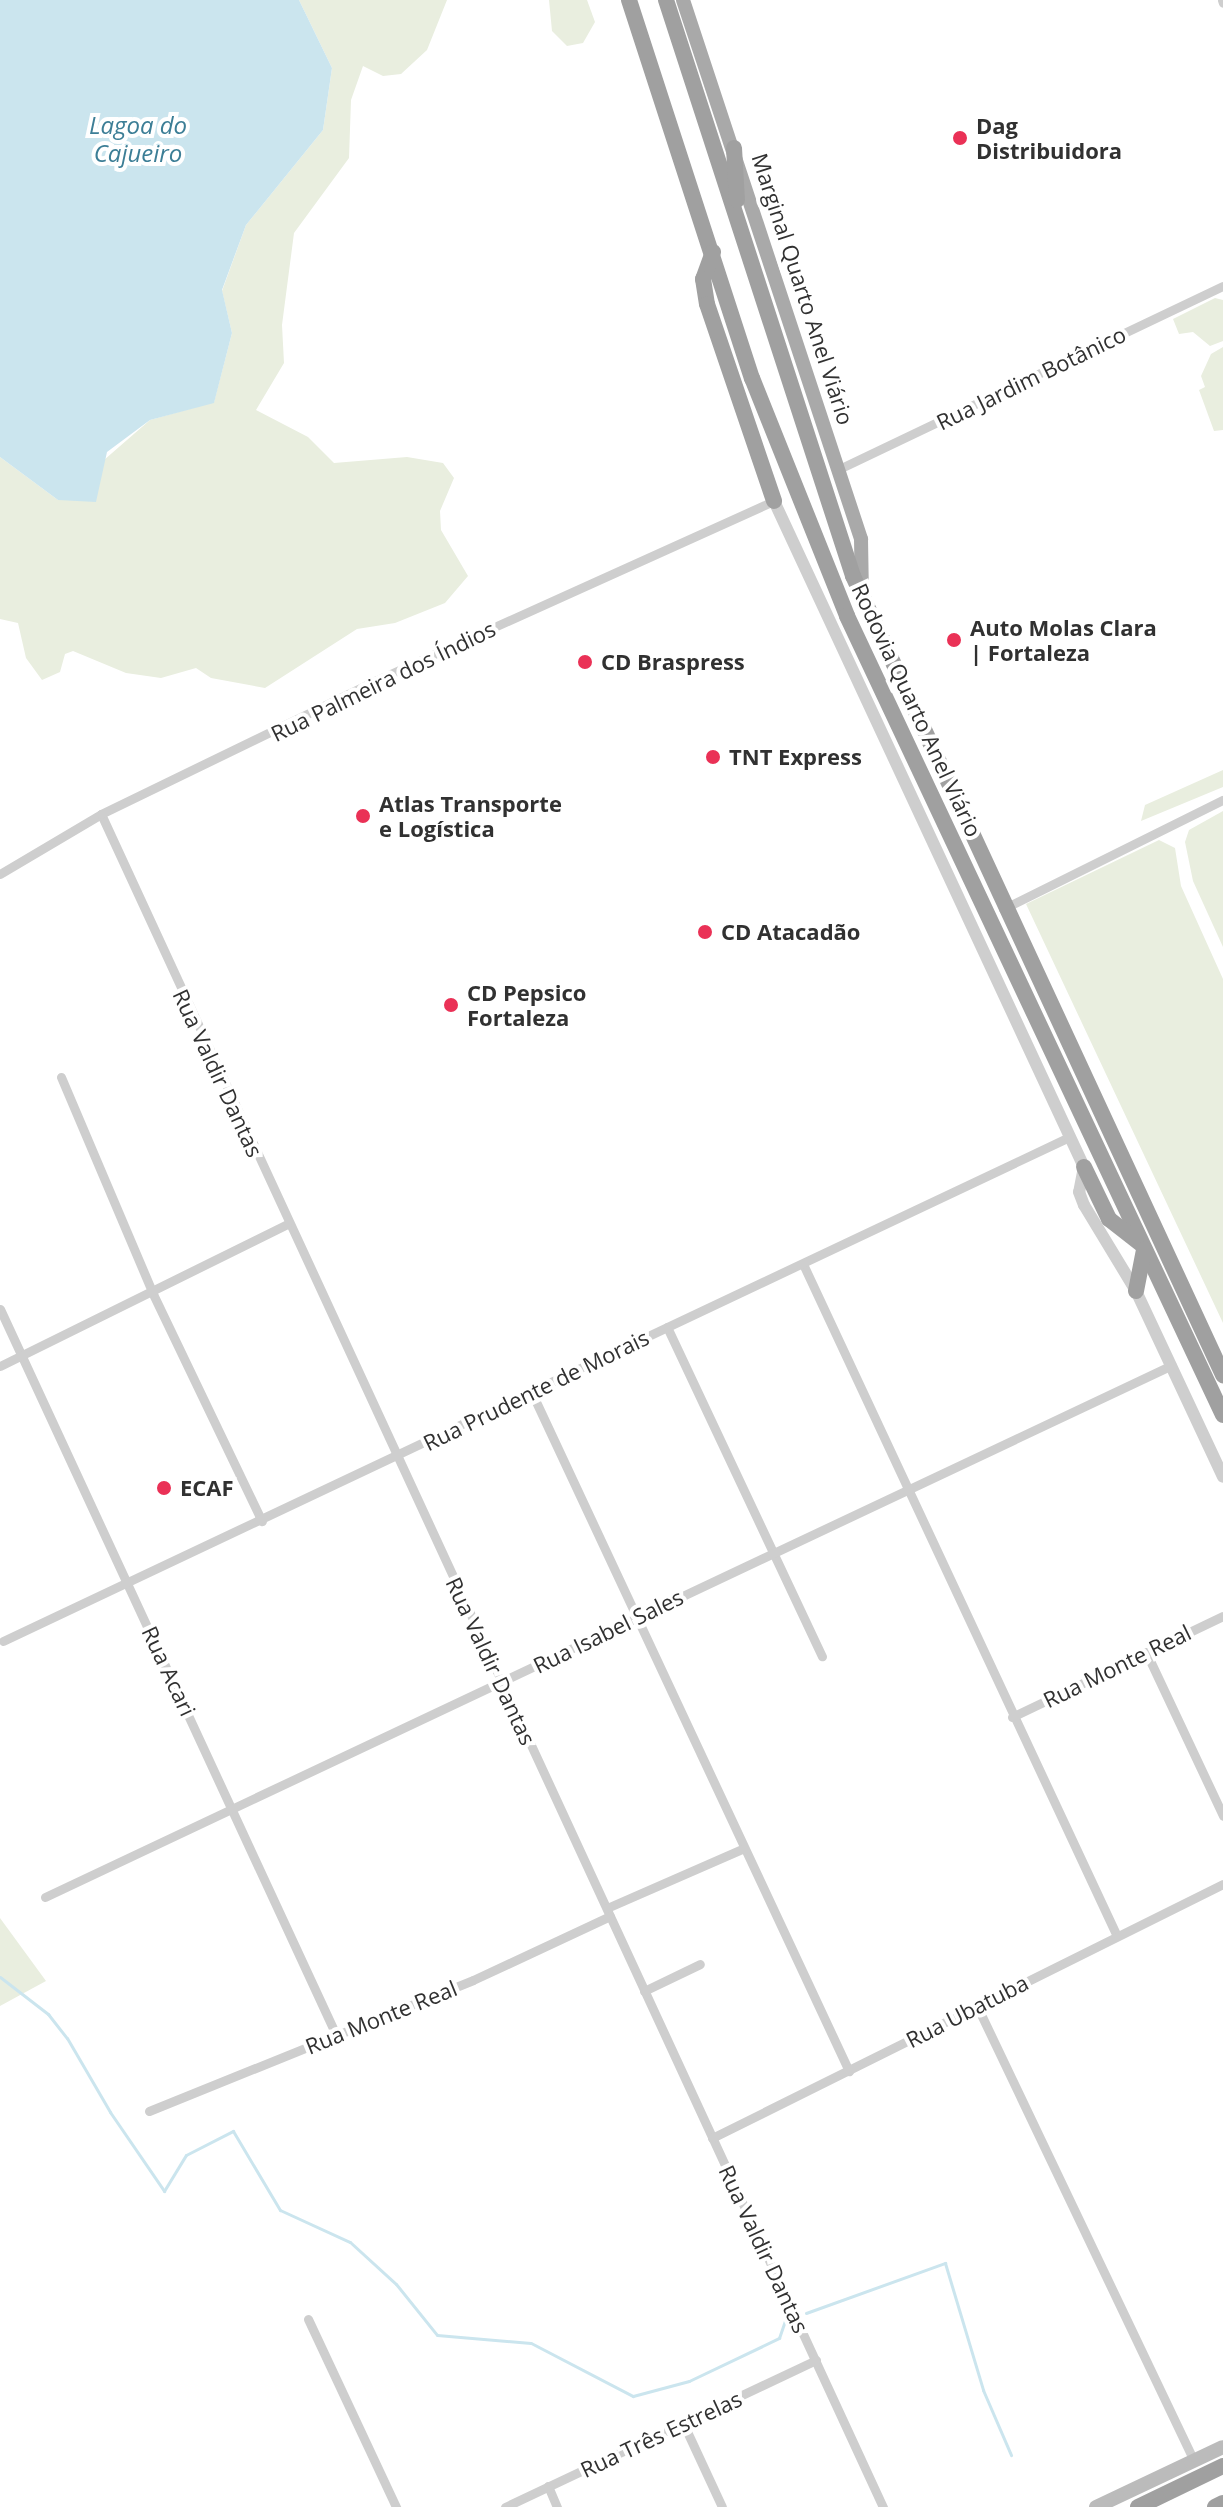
<!DOCTYPE html>
<meta charset="utf-8">
<style>
body{margin:0}
#map{position:relative;width:1223px;height:2507px;overflow:hidden;background:#fff;font-family:"Open Sans",sans-serif}
div>[style]{position:absolute}
.green>*{inset:0;background:#e9eedf}
.water>*{inset:0;background:#cbe5ee}
.stream>*{height:3px;margin:-1.5px;padding:0 1.5px;transform-origin:1.5px;border-radius:1.5px;background:#cbe5ee}
.minor>*{height:9px;margin:-4.5px;padding:0 4.5px;transform-origin:4.5px;border-radius:4.5px;background:#cecece}
.tertiary>*{height:12px;margin:-6px;padding:0 6px;transform-origin:6px;border-radius:6px;background:#cecece}
.secondary>*{height:14px;margin:-7px;padding:0 7px;transform-origin:7px;border-radius:7px;background:#bbb}
.primary>*{height:14px;margin:-7px;padding:0 7px;transform-origin:7px;border-radius:7px;background:#a9a9a9}
.trunk>*{height:16px;margin:-8px;padding:0 8px;transform-origin:8px;border-radius:8px;background:#a0a0a0}
.dots>*{width:22px;height:22px;translate:-50% -50%;box-sizing:border-box;border:4px solid #fff;border-radius:50%}
span{translate:-50% -50%;white-space:nowrap;text-align:center;line-height:1.15;-webkit-text-stroke:8px #fff;paint-order:stroke}
.poi-label{font-size:22px;color:#313131;font-weight:700}
.left{translate:0 -50%;text-align:left}
.street-label{font-size:22px;color:#313131}
.water-label{font-size:24px;color:#3c7e96;font-style:italic}
</style>
<div id="map">
<div class="green">
<i style="clip-path:polygon(299px 0,447px 0,427px 50px,401px 74px,383px 76px,363px 66px,351px 100px,349px 158px,294px 233px,282px 325px,284px 363px,256px 410px,308px 437px,334px 463px,407px 457px,443px 463px,454px 478px,440px 511px,441px 530px,468px 576px,445px 603px,395px 623px,357px 629px,265px 688px,211px 678px,196px 668px,161px 678px,126px 673px,73px 651px,65px 654px,60px 672px,42px 680px,26px 658px,18px 623px,0 619px,0 457px,58px 500px,150px 420px,214px 402px,232px 333px,222px 291px,246px 225px,323px 130px,332px 68px)"></i>
<i style="clip-path:polygon(549px 0,587px 0,595px 22px,583px 43px,567px 46px,552px 31px)"></i>
<i style="clip-path:polygon(1215px 298px,1223px 300px,1223px 341px,1210px 346px,1193px 332px,1179px 334px,1173px 319px)"></i>
<i style="clip-path:polygon(1223px 347px,1223px 430px,1214px 431px,1199px 390px,1205px 387px,1201px 376px,1211px 354px)"></i>
<i style="clip-path:polygon(1223px 770px,1223px 787px,1141px 821px,1145px 805px)"></i>
<i style="clip-path:polygon(1223px 811px,1223px 947px,1193px 881px,1185px 842px,1189px 830px)"></i>
<i style="clip-path:polygon(1159px 840px,1175px 848px,1181px 886px,1223px 979px,1223px 1323px,1026px 904px)"></i>
<i style="clip-path:polygon(0 1918px,46px 1981px,0 2006px)"></i>
</div>
<div class="water">
<i style="clip-path:polygon(0 0,299px 0,332px 68px,323px 130px,246px 225px,222px 290px,232px 333px,214px 403px,150px 420px,107px 452px,96px 502px,58px 500px,0 457px)"></i>
</div>
<div class="stream">
<i style="left:0;top:1977px;width:61px;rotate:37.6deg"></i>
<i style="left:48px;top:2014px;width:31px;rotate:52deg"></i>
<i style="left:67px;top:2038px;width:86px;rotate:59.8deg"></i>
<i style="left:110px;top:2112px;width:96px;rotate:55.6deg"></i>
<i style="left:164px;top:2191px;width:42px;rotate:-58.6deg"></i>
<i style="left:186px;top:2155px;width:53px;rotate:-27.1deg"></i>
<i style="left:233px;top:2131px;width:92px;rotate:59.3deg"></i>
<i style="left:280px;top:2210px;width:77px;rotate:24.6deg"></i>
<i style="left:350px;top:2242px;width:62px;rotate:42.4deg"></i>
<i style="left:396px;top:2284px;width:65px;rotate:51.2deg"></i>
<i style="left:437px;top:2335px;width:94px;rotate:4.9deg"></i>
<i style="left:531px;top:2343px;width:115px;rotate:27.5deg"></i>
<i style="left:633px;top:2396px;width:58px;rotate:-15deg"></i>
<i style="left:689px;top:2381px;width:100px;rotate:-25.5deg"></i>
<i style="left:779px;top:2338px;width:18px;rotate:-71deg"></i>
<i style="left:806px;top:2313px;width:148px;rotate:-19.8deg"></i>
<i style="left:945px;top:2263px;width:133px;rotate:73.3deg"></i>
<i style="left:983px;top:2390px;width:71px;rotate:66.7deg"></i>
</div>
<div class="minor">
<i style="left:1222px;top:0;width:3px;rotate:72deg"></i>
<i style="left:839px;top:469px;width:425px;rotate:-25.5deg"></i>
<i style="left:101px;top:814px;width:1865px;rotate:65.21deg"></i>
<i style="left:0;top:874px;width:117px;rotate:-30.7deg"></i>
<i style="left:101px;top:814px;width:307px;rotate:-25.9deg"></i>
<i style="left:377px;top:680px;width:435px;rotate:-24.3deg"></i>
<i style="left:1003px;top:909px;width:246px;rotate:-26.4deg"></i>
<i style="left:61px;top:1077px;width:236px;rotate:67deg"></i>
<i style="left:153px;top:1294px;width:252px;rotate:64.4deg"></i>
<i style="left:803px;top:1264px;width:742px;rotate:64.96deg"></i>
<i style="left:0;top:1309px;width:800px;rotate:65.16deg"></i>
<i style="left:667px;top:1327px;width:364px;rotate:64.8deg"></i>
<i style="left:0;top:1366px;width:320px;rotate:-26.3deg"></i>
<i style="left:531px;top:1391px;width:751px;rotate:64.94deg"></i>
<i style="left:3px;top:1641px;width:1179px;rotate:-25.3deg"></i>
<i style="left:1146px;top:1652px;width:181px;rotate:64.8deg"></i>
<i style="left:1012px;top:1717px;width:234px;rotate:-25.6deg"></i>
<i style="left:45px;top:1897px;width:1246px;rotate:-25.27deg"></i>
<i style="left:607px;top:1908px;width:147px;rotate:-23.6deg"></i>
<i style="left:644px;top:1991px;width:62px;rotate:-25.7deg"></i>
<i style="left:977px;top:2006px;width:504px;rotate:64.5deg"></i>
<i style="left:149px;top:2111px;width:349px;rotate:-22deg"></i>
<i style="left:473px;top:1980px;width:151px;rotate:-25deg"></i>
<i style="left:712px;top:2138px;width:571px;rotate:-26.43deg"></i>
<i style="left:308px;top:2319px;width:208px;rotate:64.9deg"></i>
<i style="left:684px;top:2425px;width:90px;rotate:65.1deg"></i>
<i style="left:548px;top:2486px;width:23px;rotate:67deg"></i>
<i style="left:505px;top:2507px;width:344px;rotate:-25.3deg"></i>
</div>
<div class="tertiary">
<i style="left:774px;top:501px;width:735px;rotate:65.04deg"></i>
<i style="left:1084px;top:1167px;width:25px;rotate:101deg"></i>
<i style="left:1079px;top:1192px;width:14px;rotate:69deg"></i>
<i style="left:1084px;top:1205px;width:100px;rotate:58.8deg"></i>
<i style="left:1136px;top:1291px;width:205px;rotate:64.9deg"></i>
</div>
<div class="secondary">
<i style="left:1096px;top:2507px;width:140px;rotate:-25.3deg"></i>
</div>
<div class="primary">
<i style="left:683px;top:0;width:568px;rotate:71.72deg"></i>
<i style="left:861px;top:539px;width:55px;rotate:89deg"></i>
</div>
<div class="trunk">
<i style="left:629px;top:0;width:398px;rotate:72deg"></i>
<i style="left:752px;top:378px;width:256px;rotate:68.2deg"></i>
<i style="left:847px;top:616px;width:883px;rotate:64.8deg"></i>
<i style="left:666px;top:0;width:606px;rotate:72.01deg"></i>
<i style="left:853px;top:576px;width:881px;rotate:65.15deg"></i>
<i style="left:734px;top:148px;width:52px;rotate:86.7deg"></i>
<i style="left:713px;top:252px;width:29px;rotate:110deg"></i>
<i style="left:703px;top:279px;width:25px;rotate:81deg"></i>
<i style="left:707px;top:304px;width:208px;rotate:71.2deg"></i>
<i style="left:1084px;top:1167px;width:58px;rotate:64.3deg"></i>
<i style="left:1109px;top:1219px;width:41px;rotate:38deg"></i>
<i style="left:1136px;top:1291px;width:42px;rotate:-79deg"></i>
<i style="left:1138px;top:2507px;width:94px;rotate:-25.8deg"></i>
<i style="left:1215px;top:2507px;width:9px;rotate:-27deg"></i>
</div>
<div class="dots">
<i style="left:960px;top:138px;background:#ea3156"></i>
<i style="left:954px;top:640px;background:#ea3156"></i>
<i style="left:585px;top:662px;background:#ea3156"></i>
<i style="left:713px;top:757px;background:#ea3156"></i>
<i style="left:363px;top:816px;background:#ea3156"></i>
<i style="left:705px;top:932px;background:#ea3156"></i>
<i style="left:451px;top:1005px;background:#ea3156"></i>
<i style="left:164px;top:1488px;background:#ea3156"></i>
</div>
<div class="poi-label">
<span class="left" style="left:976px;top:138px">Dag<br>Distribuidora</span>
<span class="left" style="left:970px;top:640px">Auto Molas Clara<br>| Fortaleza</span>
<span class="left" style="left:601px;top:662px">CD Braspress</span>
<span class="left" style="left:729px;top:757px">TNT Express</span>
<span class="left" style="left:379px;top:816px">Atlas Transporte<br>e Logística</span>
<span class="left" style="left:721px;top:932px">CD Atacadão</span>
<span class="left" style="left:467px;top:1005px">CD Pepsico<br>Fortaleza</span>
<span class="left" style="left:180px;top:1488px">ECAF</span>
</div>
<div class="street-label">
<span style="left:803px;top:289px;rotate:72deg">Marginal Quarto Anel Viário</span>
<span style="left:1031px;top:378px;rotate:-26deg">Rua Jardim Botânico</span>
<span style="left:383px;top:681px;rotate:-26deg">Rua Palmeira dos Índios</span>
<span style="left:917px;top:710px;rotate:65deg">Rodovia Quarto Anel Viário</span>
<span style="left:218px;top:1073px;rotate:65deg">Rua Valdir Dantas</span>
<span style="left:536px;top:1390px;rotate:-26deg">Rua Prudente de Morais</span>
<span style="left:608px;top:1631px;rotate:-26deg">Rua Isabel Sales</span>
<span style="left:491px;top:1661px;rotate:65deg">Rua Valdir Dantas</span>
<span style="left:1117px;top:1666px;rotate:-26deg">Rua Monte Real</span>
<span style="left:169px;top:1671px;rotate:65deg">Rua Acari</span>
<span style="left:967px;top:2011px;rotate:-27deg">Rua Ubatuba</span>
<span style="left:381px;top:2017px;rotate:-22deg">Rua Monte Real</span>
<span style="left:764px;top:2249px;rotate:65deg">Rua Valdir Dantas</span>
<span style="left:661px;top:2434px;rotate:-25deg">Rua Três Estrelas</span>
</div>
<div class="water-label">
<span style="left:138px;top:139px">Lagoa do<br>Cajueiro</span>
</div>
</div>
